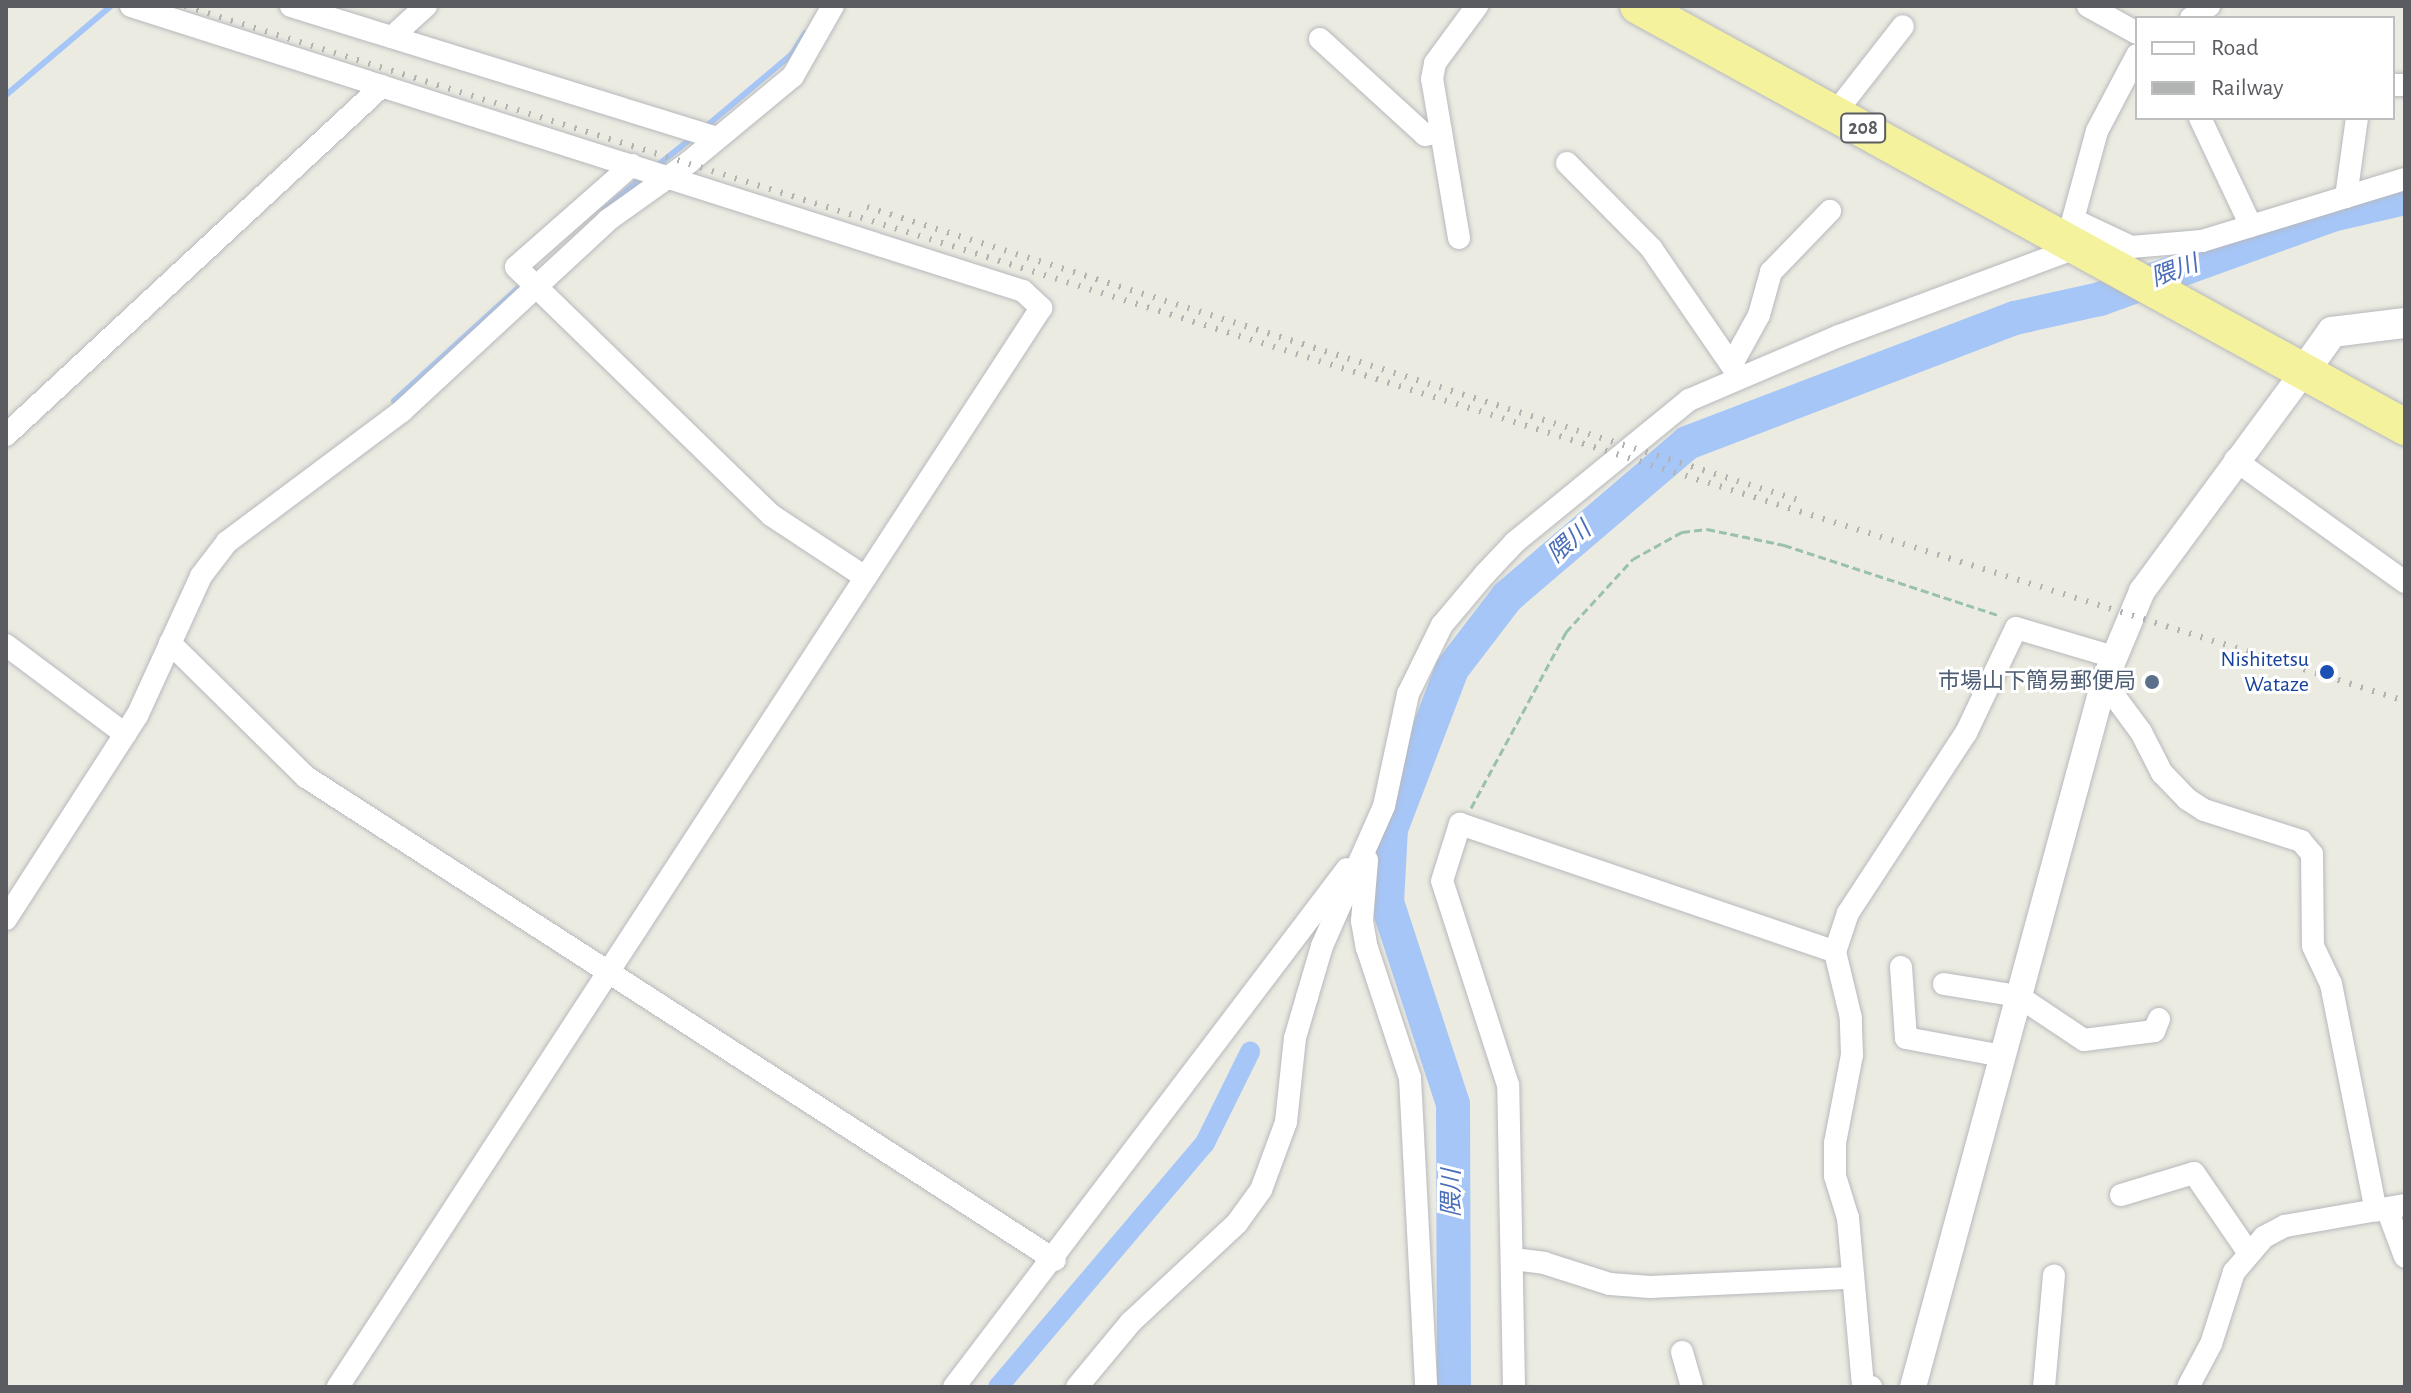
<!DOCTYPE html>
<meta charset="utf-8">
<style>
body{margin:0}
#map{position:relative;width:2411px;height:1393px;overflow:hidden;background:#ebebe1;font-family:"Alegreya Sans","Noto Sans JP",sans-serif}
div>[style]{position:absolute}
.stream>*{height:6px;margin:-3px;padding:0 3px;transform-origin:3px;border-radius:3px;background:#a6c6f7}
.canal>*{height:20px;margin:-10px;padding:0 10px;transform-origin:10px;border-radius:10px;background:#a6c6f7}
.river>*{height:34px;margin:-17px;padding:0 17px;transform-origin:17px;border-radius:17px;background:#a6c6f7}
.path>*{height:3px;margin-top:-1.5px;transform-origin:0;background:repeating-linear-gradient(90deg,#9ac1ac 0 8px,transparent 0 12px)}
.roads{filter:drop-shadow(0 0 2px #b7b8bd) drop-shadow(0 0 2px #b7b8bd)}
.minor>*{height:22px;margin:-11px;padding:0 11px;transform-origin:11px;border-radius:11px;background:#fff}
.tertiary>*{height:26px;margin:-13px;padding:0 13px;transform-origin:13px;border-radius:13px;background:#fff}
.secondary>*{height:30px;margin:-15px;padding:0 15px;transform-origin:15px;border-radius:15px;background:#fff}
.trunk>*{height:36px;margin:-18px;padding:0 18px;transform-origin:18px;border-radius:18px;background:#f5f29e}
.rail>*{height:6px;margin-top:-3px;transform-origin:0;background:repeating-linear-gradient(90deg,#b2b3b3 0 2px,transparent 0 12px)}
.dots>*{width:22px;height:22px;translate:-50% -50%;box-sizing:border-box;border:4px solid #fff;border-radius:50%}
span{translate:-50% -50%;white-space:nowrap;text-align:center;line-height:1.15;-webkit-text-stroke:6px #fff;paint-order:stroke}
.shield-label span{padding:2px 6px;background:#fff;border:2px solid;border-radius:6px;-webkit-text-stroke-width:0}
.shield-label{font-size:20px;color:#5a5c61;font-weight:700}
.transit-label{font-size:22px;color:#164399}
.right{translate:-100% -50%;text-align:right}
.service-label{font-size:22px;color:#4e5e75}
.water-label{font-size:24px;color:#4b6eb8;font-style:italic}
.frame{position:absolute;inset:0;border:8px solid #5a5c61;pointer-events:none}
.legend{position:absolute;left:2135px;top:16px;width:260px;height:104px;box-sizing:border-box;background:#fff;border:2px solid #bdbec0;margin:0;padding:10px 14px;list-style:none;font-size:24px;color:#5a5c61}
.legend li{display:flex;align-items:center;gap:16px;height:40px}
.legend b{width:40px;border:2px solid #bdbec0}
</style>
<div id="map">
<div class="stream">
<i style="left:6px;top:95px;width:138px;rotate:-40.3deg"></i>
<i style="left:703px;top:129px;width:116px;rotate:-40.1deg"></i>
<i style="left:792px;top:54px;width:25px;rotate:-58deg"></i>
<i style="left:653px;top:169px;width:53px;rotate:-38.8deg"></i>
<i style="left:604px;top:210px;width:52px;rotate:-40.4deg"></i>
<i style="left:394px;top:401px;width:177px;rotate:-42.3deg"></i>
</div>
<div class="canal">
<i style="left:998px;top:1387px;width:320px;rotate:-49.7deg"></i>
<i style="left:1205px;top:1143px;width:102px;rotate:-63.7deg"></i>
</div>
<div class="river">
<i style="left:1454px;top:1387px;width:283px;rotate:-90.2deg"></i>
<i style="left:1453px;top:1104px;width:213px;rotate:-108.1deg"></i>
<i style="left:1387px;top:902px;width:73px;rotate:-86.9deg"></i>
<i style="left:1391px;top:829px;width:171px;rotate:-69.1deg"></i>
<i style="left:1452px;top:669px;width:91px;rotate:-52.6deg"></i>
<i style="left:1507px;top:597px;width:237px;rotate:-40.5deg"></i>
<i style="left:1687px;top:443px;width:351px;rotate:-20.9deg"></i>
<i style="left:2015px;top:318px;width:87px;rotate:-12.6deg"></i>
<i style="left:2100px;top:299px;width:247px;rotate:-19.9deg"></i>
<i style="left:2332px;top:215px;width:75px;rotate:-13.1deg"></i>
</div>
<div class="path">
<i style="left:1471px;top:808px;width:200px;rotate:-61.6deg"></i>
<i style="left:1566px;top:632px;width:99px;rotate:-47.5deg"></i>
<i style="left:1633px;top:559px;width:56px;rotate:-28.9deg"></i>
<i style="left:1682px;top:532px;width:25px;rotate:-7deg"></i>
<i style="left:1707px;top:529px;width:79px;rotate:11.7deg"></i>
<i style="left:1784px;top:545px;width:228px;rotate:18.1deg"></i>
</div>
<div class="roads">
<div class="minor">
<i style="left:131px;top:6px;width:936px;rotate:17.72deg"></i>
<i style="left:1023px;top:291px;width:25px;rotate:43deg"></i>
<i style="left:1041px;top:308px;width:1288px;rotate:123.09deg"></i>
<i style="left:291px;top:6px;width:446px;rotate:17.2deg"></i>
<i style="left:2088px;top:6px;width:56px;rotate:28.9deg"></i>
<i style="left:2191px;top:18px;width:22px;rotate:-34deg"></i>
<i style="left:392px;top:37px;width:46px;rotate:-42.4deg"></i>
<i style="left:1320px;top:39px;width:142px;rotate:42.4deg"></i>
<i style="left:1425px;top:135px;width:16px;rotate:-11deg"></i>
<i style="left:2393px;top:85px;width:12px"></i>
<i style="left:1835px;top:113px;width:110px;rotate:-52deg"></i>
<i style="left:2200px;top:118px;width:119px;rotate:64.7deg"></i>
<i style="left:1567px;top:163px;width:120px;rotate:45.3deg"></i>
<i style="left:1651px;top:248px;width:155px;rotate:55.5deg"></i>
<i style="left:632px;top:165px;width:154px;rotate:138.7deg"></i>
<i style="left:516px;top:267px;width:356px;rotate:44.2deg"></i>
<i style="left:771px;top:515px;width:113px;rotate:33.4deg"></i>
<i style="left:2346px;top:197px;width:80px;rotate:-82.1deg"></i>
<i style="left:2076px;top:221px;width:61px;rotate:25.3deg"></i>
<i style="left:2131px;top:247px;width:71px;rotate:-4.8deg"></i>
<i style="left:2202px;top:241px;width:212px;rotate:-17deg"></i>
<i style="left:2069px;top:234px;width:107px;rotate:-74.8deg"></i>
<i style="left:2097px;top:131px;width:86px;rotate:-62.2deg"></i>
<i style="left:1459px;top:238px;width:161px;rotate:-99.6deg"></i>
<i style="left:1432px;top:79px;width:16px;rotate:-79deg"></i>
<i style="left:1435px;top:63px;width:71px;rotate:-53.6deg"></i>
<i style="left:1732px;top:364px;width:56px;rotate:-61.1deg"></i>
<i style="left:1759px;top:315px;width:45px;rotate:-74.4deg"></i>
<i style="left:1771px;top:272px;width:85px;rotate:-46deg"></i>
<i style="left:6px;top:435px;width:513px;rotate:-42.87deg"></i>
<i style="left:2235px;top:460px;width:209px;rotate:35.7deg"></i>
<i style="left:170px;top:643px;width:191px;rotate:44.6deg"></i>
<i style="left:306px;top:777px;width:891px;rotate:32.82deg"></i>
<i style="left:6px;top:645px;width:149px;rotate:36.8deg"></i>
<i style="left:2104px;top:682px;width:62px;rotate:53.5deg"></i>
<i style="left:2141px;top:732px;width:46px;rotate:62.9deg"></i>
<i style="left:2162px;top:773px;width:36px;rotate:46deg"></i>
<i style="left:2187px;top:799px;width:20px;rotate:33deg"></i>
<i style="left:2204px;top:810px;width:102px;rotate:17.7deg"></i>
<i style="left:2301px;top:841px;width:17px;rotate:50deg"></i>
<i style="left:2312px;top:854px;width:92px;rotate:89.4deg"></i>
<i style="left:2313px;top:946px;width:42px;rotate:64.7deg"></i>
<i style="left:2331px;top:984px;width:231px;rotate:78.8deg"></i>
<i style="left:1367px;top:860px;width:61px;rotate:94.7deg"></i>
<i style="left:1362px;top:921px;width:27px;rotate:80deg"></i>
<i style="left:1367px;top:948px;width:137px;rotate:71.7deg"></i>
<i style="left:1410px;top:1078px;width:309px;rotate:87deg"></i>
<i style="left:6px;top:919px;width:242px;rotate:-57.2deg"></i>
<i style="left:137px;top:716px;width:154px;rotate:-65.4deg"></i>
<i style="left:201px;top:576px;width:43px;rotate:-52.6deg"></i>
<i style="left:227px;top:542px;width:219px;rotate:-36.8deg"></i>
<i style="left:402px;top:411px;width:281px;rotate:-42.8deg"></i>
<i style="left:608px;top:220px;width:98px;rotate:-35.5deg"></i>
<i style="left:688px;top:163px;width:136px;rotate:-39.6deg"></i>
<i style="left:793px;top:76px;width:81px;rotate:-60.3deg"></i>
<i style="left:1901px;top:967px;width:71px;rotate:86deg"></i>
<i style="left:1906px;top:1038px;width:98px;rotate:10.6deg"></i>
<i style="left:1944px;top:984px;width:75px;rotate:9.2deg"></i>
<i style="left:2018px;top:996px;width:79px;rotate:33.7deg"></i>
<i style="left:2084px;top:1040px;width:71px;rotate:-7.3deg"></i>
<i style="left:2154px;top:1031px;width:13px;rotate:-67deg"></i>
<i style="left:2121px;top:1195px;width:76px;rotate:-16.8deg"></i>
<i style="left:2194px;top:1173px;width:96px;rotate:55.6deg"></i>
<i style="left:2387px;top:1209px;width:51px;rotate:69.4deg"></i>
<i style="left:1513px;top:1259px;width:31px;rotate:7deg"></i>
<i style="left:1544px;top:1263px;width:69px;rotate:17.7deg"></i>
<i style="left:1610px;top:1284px;width:40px;rotate:4.3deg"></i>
<i style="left:1650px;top:1287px;width:201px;rotate:-2.6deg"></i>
<i style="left:1682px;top:1352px;width:36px;rotate:74deg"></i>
<i style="left:954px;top:1387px;width:650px;rotate:-52.81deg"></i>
<i style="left:1077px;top:1387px;width:85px;rotate:-50.3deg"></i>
<i style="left:1131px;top:1322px;width:145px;rotate:-43deg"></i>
<i style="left:1237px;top:1223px;width:41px;rotate:-54deg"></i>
<i style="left:1261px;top:1190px;width:72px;rotate:-69.8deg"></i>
<i style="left:1286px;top:1122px;width:84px;rotate:-83.9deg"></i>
<i style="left:1295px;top:1038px;width:43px;rotate:-73.7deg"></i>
<i style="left:1307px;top:997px;width:53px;rotate:-73.6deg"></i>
<i style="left:1322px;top:946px;width:153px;rotate:-66.1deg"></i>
<i style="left:1384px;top:806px;width:115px;rotate:-77.9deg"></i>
<i style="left:1408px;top:694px;width:77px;rotate:-63.8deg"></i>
<i style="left:1442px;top:625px;width:67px;rotate:-49.9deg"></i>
<i style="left:1485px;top:574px;width:44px;rotate:-46.8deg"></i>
<i style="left:1515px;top:542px;width:225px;rotate:-39.2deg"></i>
<i style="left:1689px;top:400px;width:163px;rotate:-23.1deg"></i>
<i style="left:1839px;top:336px;width:258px;rotate:-20.4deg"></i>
<i style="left:1514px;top:1387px;width:302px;rotate:-91.1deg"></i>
<i style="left:1508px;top:1085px;width:214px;rotate:-107.9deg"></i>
<i style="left:1442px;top:881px;width:60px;rotate:-72.5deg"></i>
<i style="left:1460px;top:824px;width:396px;rotate:18.8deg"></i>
<i style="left:1871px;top:1387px;width:8px;rotate:-173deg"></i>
<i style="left:1863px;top:1386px;width:169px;rotate:-95.1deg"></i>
<i style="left:1848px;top:1218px;width:44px;rotate:-107.2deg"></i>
<i style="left:1835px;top:1176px;width:33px;rotate:-90deg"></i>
<i style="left:1835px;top:1143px;width:90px;rotate:-79.1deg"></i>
<i style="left:1852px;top:1055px;width:37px;rotate:-92deg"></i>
<i style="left:1851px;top:1018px;width:68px;rotate:-103.6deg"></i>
<i style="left:1835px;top:952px;width:41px;rotate:-71.6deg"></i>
<i style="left:1848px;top:913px;width:215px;rotate:-56.8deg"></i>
<i style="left:1966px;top:733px;width:116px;rotate:-64.5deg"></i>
<i style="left:2016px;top:628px;width:102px;rotate:16.5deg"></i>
<i style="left:2044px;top:1387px;width:112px;rotate:-84.9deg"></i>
<i style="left:2188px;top:1387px;width:49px;rotate:-61.9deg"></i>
<i style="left:2211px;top:1344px;width:76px;rotate:-72.3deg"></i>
<i style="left:2234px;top:1272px;width:46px;rotate:-49.4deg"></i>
<i style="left:2264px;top:1237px;width:24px;rotate:-28deg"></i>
<i style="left:2285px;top:1226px;width:122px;rotate:-9.9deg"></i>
</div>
<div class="tertiary">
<i style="left:1913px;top:1387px;width:730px;rotate:-74.84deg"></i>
<i style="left:2104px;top:682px;width:99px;rotate:-67.3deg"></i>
<i style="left:2142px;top:591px;width:275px;rotate:-53.6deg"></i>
</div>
<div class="secondary">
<i style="left:2305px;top:370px;width:47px;rotate:-54.6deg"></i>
<i style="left:2332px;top:332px;width:74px;rotate:-7deg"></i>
</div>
<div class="trunk">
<i style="left:1638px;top:6px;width:875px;rotate:28.76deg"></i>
</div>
</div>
<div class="rail">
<i style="left:185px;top:6px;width:2326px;rotate:17.38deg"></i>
<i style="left:867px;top:207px;width:980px;rotate:17.46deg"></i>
</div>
<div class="dots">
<i style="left:2327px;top:672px;background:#1a4fb4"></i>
<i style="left:2152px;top:682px;background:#5c6f8a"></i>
</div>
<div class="shield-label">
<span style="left:1863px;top:128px">208</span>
</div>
<div class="transit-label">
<span class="right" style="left:2309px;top:672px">Nishitetsu<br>Wataze</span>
</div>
<div class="service-label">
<span class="right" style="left:2136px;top:682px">市場山下簡易郵便局</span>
</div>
<div class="water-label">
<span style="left:2175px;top:272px;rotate:-20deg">隈川</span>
<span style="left:1570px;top:543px;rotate:-41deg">隈川</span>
<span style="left:1453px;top:1193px;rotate:-90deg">隈川</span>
</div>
<div class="frame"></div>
<ul class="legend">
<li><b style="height:10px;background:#fff"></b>Road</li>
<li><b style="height:10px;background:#b2b3b3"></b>Railway</li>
</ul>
</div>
